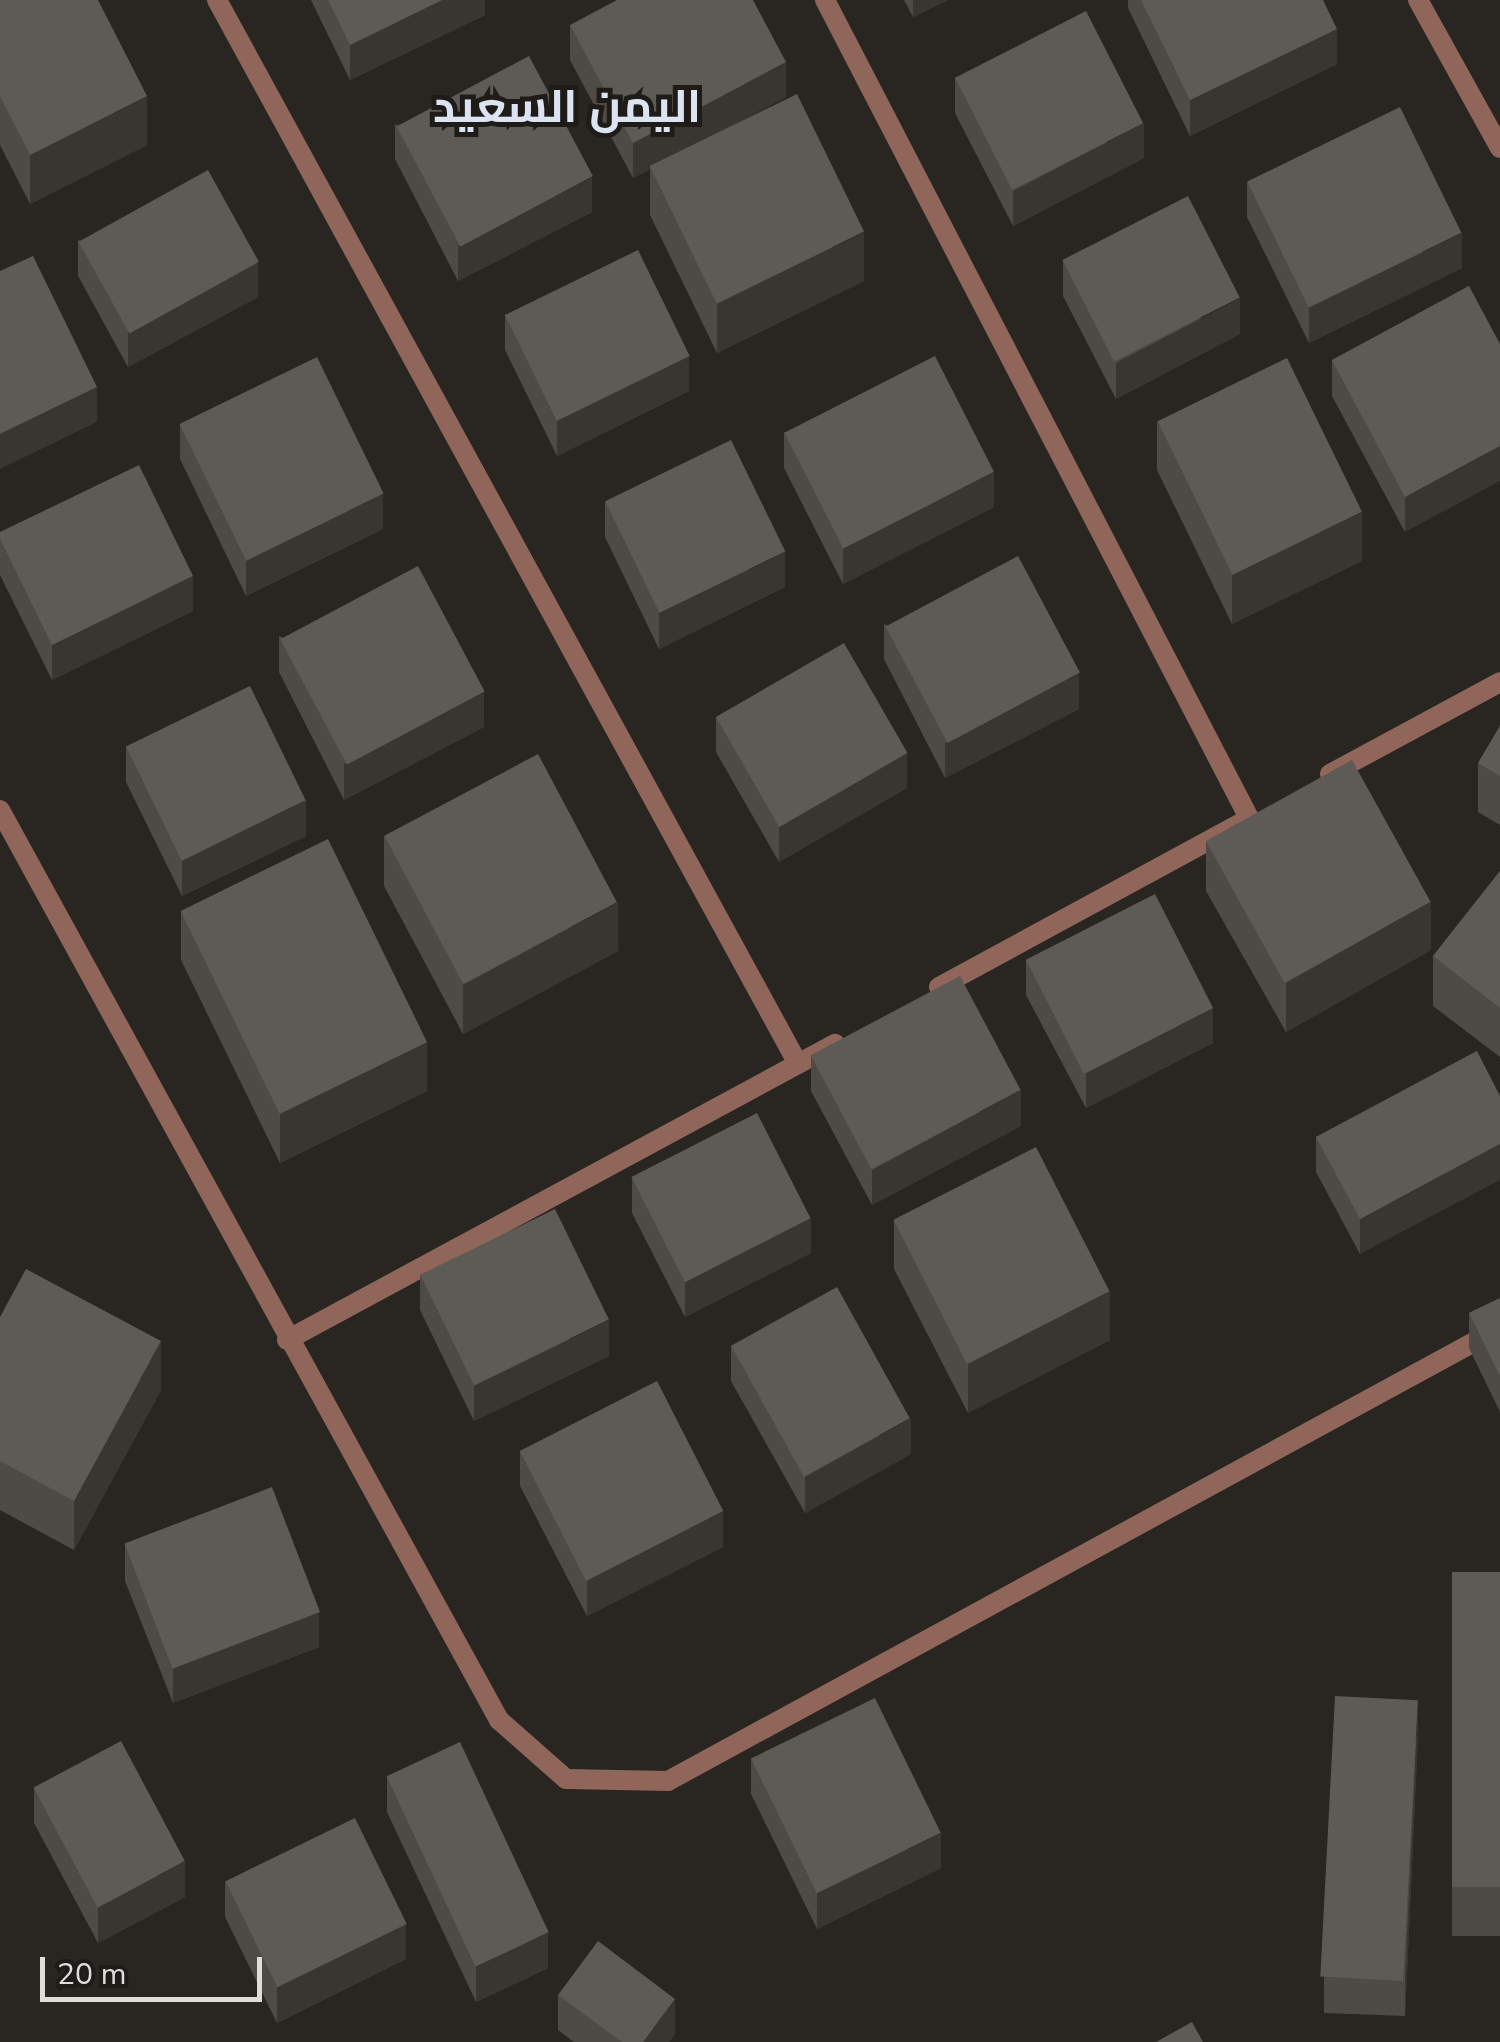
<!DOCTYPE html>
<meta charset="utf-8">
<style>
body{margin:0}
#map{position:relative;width:1500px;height:2042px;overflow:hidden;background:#292521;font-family:"Nunito Sans",Cairo,sans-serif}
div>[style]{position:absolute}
.street>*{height:20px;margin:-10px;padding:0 10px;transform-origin:10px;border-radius:10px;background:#8f6659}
.wall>*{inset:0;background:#4e4a45;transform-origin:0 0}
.shaded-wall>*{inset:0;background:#393530}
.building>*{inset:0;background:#5e5a55;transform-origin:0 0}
span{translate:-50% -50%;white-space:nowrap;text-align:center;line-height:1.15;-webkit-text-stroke:10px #1f1b18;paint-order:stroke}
.district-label{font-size:45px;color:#dde4f1;font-weight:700}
.scale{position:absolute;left:40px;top:1957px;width:222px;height:45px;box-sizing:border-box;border:5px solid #dfdcda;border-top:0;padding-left:12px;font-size:30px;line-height:35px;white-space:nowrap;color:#dfdcda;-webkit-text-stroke:8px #1f1b18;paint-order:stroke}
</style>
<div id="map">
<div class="street">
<i style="left:217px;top:0;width:1212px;rotate:61.36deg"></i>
<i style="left:825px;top:0;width:921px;rotate:62.6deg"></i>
<i style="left:1418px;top:0;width:169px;rotate:61deg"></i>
<i style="left:1330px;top:774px;width:193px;rotate:-28.4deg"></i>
<i style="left:0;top:810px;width:1038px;rotate:61.26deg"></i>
<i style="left:499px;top:1720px;width:89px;rotate:41.4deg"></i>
<i style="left:566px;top:1779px;width:102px;rotate:1.1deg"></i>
<i style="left:668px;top:1781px;width:947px;rotate:-28.57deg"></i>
<i style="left:939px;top:987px;width:352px;rotate:-28.5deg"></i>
<i style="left:287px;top:1340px;width:623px;rotate:-28.38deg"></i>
</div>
<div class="wall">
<i style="clip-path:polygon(0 0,147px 145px,30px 204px,0 145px)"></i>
<i style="clip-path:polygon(311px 0,485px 0,485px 15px,350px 80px)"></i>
<i style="clip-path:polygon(904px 0,948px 0,913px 17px)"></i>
<i style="clip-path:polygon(1128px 0,1323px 0,1337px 64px,1190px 136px,1128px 8px)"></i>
<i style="clip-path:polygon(570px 25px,786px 97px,723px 130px,864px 281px,717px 353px,650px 215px,650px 169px,633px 178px,570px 60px)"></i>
<i style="clip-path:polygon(955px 77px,1144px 158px,1013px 226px,955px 113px)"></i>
<i style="clip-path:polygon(395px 124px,592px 212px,458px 281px,395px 159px)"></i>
<i style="clip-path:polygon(1247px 182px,1462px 268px,1309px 343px,1247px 217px)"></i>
<i style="clip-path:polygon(78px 240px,258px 297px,128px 367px,78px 276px)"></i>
<i style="clip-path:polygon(1063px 261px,1240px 334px,1116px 399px,1063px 296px)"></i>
<i style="clip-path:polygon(1469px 286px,1405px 532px,1332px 396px,1332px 360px)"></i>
<i style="clip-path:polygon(505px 314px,689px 391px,557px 456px,505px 350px)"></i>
<i style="clip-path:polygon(1157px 421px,1362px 561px,1232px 624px,1157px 470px)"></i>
<i style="clip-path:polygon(180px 424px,383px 529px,246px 596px,180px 459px)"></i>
<i style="clip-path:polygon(784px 432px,994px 507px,843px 584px,784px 468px)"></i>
<i style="clip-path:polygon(605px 502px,785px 587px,659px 649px,605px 537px)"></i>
<i style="clip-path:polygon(0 532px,193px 611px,52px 680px,0 575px)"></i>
<i style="clip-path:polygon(884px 624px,1079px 709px,945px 778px,884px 659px)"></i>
<i style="clip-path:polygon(279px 636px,484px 727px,344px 800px,279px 672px)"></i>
<i style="clip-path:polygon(716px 717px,907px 788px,779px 862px,716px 752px)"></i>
<i style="clip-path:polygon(1500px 726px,1500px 825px,1478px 812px,1478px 763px)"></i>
<i style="clip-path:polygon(126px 746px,306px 836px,182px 896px,126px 782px)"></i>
<i style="clip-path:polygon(384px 836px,618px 951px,463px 1034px,384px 886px)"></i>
<i style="clip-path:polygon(1206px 842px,1431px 950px,1286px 1032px,1206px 891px)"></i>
<i style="clip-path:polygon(1500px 871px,1500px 1057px,1433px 1006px,1433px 956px)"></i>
<i style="clip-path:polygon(181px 911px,427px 1091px,280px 1163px,181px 960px)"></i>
<i style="clip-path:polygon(1026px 960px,1213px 1043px,1086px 1108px,1026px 995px)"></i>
<i style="clip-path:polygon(1477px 1051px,1360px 1254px,1316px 1172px,1316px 1137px)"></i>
<i style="clip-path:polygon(811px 1055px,1021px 1126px,872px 1205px,811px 1091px)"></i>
<i style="clip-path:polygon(632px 1178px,811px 1253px,685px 1317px,632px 1213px)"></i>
<i style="clip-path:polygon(894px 1220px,1110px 1340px,968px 1413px,894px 1269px)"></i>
<i style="clip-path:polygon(420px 1275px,609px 1356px,474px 1421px,420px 1310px)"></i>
<i style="clip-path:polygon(1500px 1298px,1500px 1412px,1469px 1348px,1469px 1313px)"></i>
<i style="clip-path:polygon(0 1317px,161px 1390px,74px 1550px,0 1510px)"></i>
<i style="clip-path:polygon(731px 1345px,911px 1454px,805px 1513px,731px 1381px)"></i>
<i style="clip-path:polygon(520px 1451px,723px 1547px,587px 1616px,520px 1486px)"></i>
<i style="clip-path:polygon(125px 1545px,319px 1647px,173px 1703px,125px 1581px)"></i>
<i style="left:1452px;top:1572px;width:48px;height:364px"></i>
<i style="clip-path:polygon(1418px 1735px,1405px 2016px,1324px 2013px,1324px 1977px)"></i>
<i style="clip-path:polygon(751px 1759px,941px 1868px,817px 1929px,751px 1794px)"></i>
<i style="clip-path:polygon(387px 1776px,548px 1968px,476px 2002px,387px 1812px)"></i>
<i style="clip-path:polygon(34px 1788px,185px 1897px,98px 1943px,34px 1823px)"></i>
<i style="clip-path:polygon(225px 1881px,406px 1959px,277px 2023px,225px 1917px)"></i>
<i style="clip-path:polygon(558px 1995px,675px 2034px,669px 2042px,574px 2042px,558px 2030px)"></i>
</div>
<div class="shaded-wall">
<i style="clip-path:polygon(442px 0,485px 0,485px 15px,350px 80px,350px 45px)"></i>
<i style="clip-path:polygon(913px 0,948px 0,913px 17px)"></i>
<i style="clip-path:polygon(1337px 29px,1337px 64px,1190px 136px,1190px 100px)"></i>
<i style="clip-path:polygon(786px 62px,786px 97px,651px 169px,650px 166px,650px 169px,633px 178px,633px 143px)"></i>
<i style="clip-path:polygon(147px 96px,147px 145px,30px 204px,30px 155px)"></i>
<i style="clip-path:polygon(1144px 123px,1144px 158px,1013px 226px,1013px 191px)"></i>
<i style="clip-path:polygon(592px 177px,592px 212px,458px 281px,458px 246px)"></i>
<i style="clip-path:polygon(864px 232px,864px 281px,717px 353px,717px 304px)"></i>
<i style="clip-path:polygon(1462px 233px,1462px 268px,1309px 343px,1309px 308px)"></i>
<i style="clip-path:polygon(258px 262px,258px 297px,128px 367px,128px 332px)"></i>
<i style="clip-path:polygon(1240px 298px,1240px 334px,1116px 399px,1116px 363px)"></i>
<i style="clip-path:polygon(689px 356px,689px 391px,557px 456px,557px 420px)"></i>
<i style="clip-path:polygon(97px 387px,97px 422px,0 469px,0 434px)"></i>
<i style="clip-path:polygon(1500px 446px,1500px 481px,1405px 532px,1405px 497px)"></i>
<i style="clip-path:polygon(994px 472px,994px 507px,843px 584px,843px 548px)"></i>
<i style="clip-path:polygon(383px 494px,383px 529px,246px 596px,246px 561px)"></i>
<i style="clip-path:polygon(1362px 512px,1362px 561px,1232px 624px,1232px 575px)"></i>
<i style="clip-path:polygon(785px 552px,785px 587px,659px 649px,659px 613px)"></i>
<i style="clip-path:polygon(193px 576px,193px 611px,52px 680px,52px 645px)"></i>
<i style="clip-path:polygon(1079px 673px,1079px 709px,945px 778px,945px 743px)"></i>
<i style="clip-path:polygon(484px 692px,484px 727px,344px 800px,344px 764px)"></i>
<i style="clip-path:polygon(907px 753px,907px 788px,779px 862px,779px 827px)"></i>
<i style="clip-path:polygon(306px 800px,306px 836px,182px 896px,182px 861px)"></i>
<i style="clip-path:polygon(1431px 901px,1431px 950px,1286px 1032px,1286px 983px)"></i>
<i style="clip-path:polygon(618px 902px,618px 951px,463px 1034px,463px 985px)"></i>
<i style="clip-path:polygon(1213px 1008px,1213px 1043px,1086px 1108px,1086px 1073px)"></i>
<i style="clip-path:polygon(427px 1042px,427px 1091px,280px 1163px,280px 1113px)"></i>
<i style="clip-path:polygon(1021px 1090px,1021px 1126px,872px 1205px,872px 1170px)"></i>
<i style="clip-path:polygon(1500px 1144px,1500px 1180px,1360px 1254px,1360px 1219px)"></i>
<i style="clip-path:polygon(811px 1218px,811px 1253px,685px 1317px,685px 1282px)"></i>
<i style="clip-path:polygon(1110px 1291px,1110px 1340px,968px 1413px,968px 1364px)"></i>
<i style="clip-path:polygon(609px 1320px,609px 1356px,474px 1421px,474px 1386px)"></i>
<i style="clip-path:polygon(161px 1341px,161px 1390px,74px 1550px,74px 1501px)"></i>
<i style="clip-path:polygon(911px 1418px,911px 1454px,805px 1513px,805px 1477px)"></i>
<i style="clip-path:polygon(723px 1511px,723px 1547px,587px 1616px,587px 1580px)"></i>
<i style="clip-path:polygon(319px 1612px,319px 1647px,173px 1703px,173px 1668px)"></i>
<i style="clip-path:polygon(1418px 1700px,1418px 1735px,1405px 2016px,1405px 1980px)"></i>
<i style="clip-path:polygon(941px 1833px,941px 1868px,817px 1929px,817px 1893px)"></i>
<i style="clip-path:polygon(185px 1861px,185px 1897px,98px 1943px,98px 1908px)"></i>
<i style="clip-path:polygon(406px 1924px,406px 1959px,277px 2023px,277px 1987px)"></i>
<i style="clip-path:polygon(548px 1933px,548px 1968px,476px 2002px,476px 1966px)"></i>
<i style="clip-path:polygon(675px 1999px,675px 2034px,669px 2042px,643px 2042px)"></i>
</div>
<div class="building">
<i style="clip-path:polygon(0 0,98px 0,147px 96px,30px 155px,0 96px)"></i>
<i style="clip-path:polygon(328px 0,442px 0,350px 45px)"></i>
<i style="clip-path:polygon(617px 0,753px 0,786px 62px,633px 143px,570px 25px)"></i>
<i style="clip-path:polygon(1141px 0,1323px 0,1337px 29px,1190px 100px)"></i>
<i style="left:1086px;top:11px;width:126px;height:147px;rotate:63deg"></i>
<i style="left:529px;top:56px;width:136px;height:150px;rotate:62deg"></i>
<i style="left:797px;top:94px;width:153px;height:164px;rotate:64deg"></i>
<i style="left:1400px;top:107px;width:140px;height:170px;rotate:64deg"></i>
<i style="left:208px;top:170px;width:105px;height:148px;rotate:61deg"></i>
<i style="left:1188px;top:196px;width:114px;height:141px;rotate:63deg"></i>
<i style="left:638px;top:250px;width:118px;height:148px;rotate:64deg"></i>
<i style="clip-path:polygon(33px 256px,97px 387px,0 434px,0 271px)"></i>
<i style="clip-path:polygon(1469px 286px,1500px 344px,1500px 446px,1405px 497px,1332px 360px)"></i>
<i style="left:935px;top:356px;width:130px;height:169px;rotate:63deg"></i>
<i style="left:317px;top:357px;width:152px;height:153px;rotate:64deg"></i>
<i style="left:1287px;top:358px;width:171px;height:144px;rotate:64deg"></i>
<i style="left:731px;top:440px;width:124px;height:140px;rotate:64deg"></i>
<i style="clip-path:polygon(139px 465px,193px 576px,52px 645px,0 539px,0 532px)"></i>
<i style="left:1018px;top:556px;width:132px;height:150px;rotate:62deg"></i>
<i style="left:418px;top:566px;width:142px;height:156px;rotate:62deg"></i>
<i style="left:844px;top:643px;width:127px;height:148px;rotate:60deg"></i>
<i style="left:250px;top:686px;width:127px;height:138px;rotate:64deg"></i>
<i style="clip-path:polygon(1500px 726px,1500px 776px,1478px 763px)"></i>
<i style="left:538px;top:754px;width:168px;height:174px;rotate:62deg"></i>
<i style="left:1352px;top:760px;width:162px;height:167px;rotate:61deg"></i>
<i style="left:328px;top:839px;width:226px;height:164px;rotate:64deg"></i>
<i style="clip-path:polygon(1500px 871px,1500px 1008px,1433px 956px)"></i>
<i style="left:1155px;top:894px;width:128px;height:145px;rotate:63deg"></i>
<i style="left:960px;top:976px;width:129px;height:169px;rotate:62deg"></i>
<i style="clip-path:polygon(1477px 1051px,1500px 1096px,1500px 1144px,1360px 1219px,1316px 1137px)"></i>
<i style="left:757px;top:1113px;width:118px;height:141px;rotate:63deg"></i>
<i style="left:1036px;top:1147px;width:162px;height:160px;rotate:63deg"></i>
<i style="left:555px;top:1209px;width:123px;height:150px;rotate:64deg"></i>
<i style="clip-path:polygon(26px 1269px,161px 1341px,74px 1501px,0 1461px,0 1317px)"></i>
<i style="left:837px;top:1287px;width:150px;height:121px;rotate:61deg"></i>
<i style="clip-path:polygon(1500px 1298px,1500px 1376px,1469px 1313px)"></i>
<i style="left:657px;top:1381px;width:146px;height:154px;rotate:63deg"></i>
<i style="left:272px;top:1487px;width:134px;height:158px;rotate:69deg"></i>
<i style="left:1452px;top:1572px;width:48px;height:315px"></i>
<i style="left:1335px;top:1696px;width:83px;height:281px;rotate:3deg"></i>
<i style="left:875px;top:1698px;width:150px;height:138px;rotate:64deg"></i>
<i style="left:121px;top:1741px;width:136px;height:99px;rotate:62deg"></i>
<i style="left:460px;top:1742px;width:210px;height:81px;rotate:65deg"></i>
<i style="left:355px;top:1818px;width:118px;height:144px;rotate:64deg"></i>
<i style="clip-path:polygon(598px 1941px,675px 1999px,643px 2042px,622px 2042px,558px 1995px)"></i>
<i style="clip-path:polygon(1192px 2022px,1203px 2042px,1156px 2042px)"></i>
</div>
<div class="district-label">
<span style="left:567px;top:108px">اليمن السعيد</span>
</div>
<div class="scale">20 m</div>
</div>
